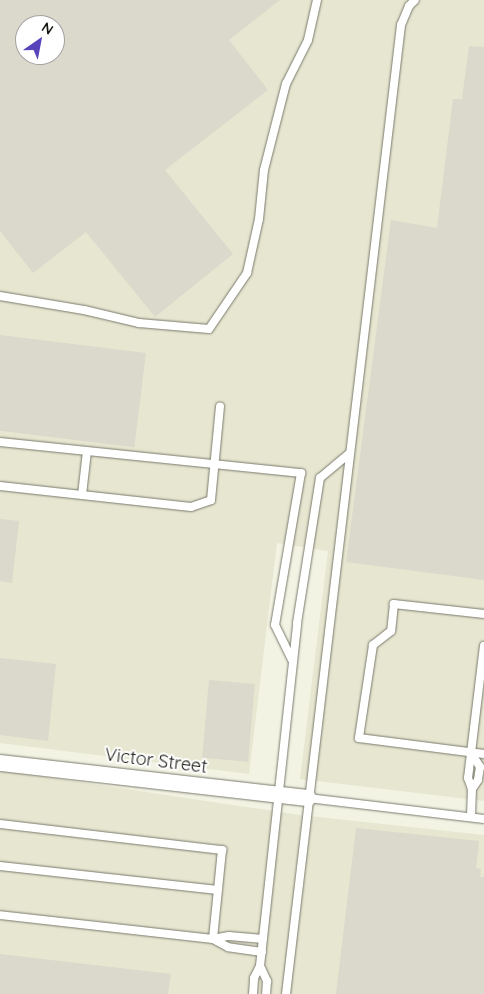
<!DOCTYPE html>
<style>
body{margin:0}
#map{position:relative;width:484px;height:994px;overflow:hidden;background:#f3f3e4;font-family:Quicksand,sans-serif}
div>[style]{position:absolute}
.built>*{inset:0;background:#e7e6d0}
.building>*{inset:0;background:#dad9cb;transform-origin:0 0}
.roads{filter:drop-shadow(0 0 1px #7a7a6d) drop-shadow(0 0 1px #7a7a6d)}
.service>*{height:8px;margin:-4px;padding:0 4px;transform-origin:4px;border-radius:4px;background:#fff}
.minor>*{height:16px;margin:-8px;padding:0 8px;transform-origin:8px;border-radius:8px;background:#fff}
span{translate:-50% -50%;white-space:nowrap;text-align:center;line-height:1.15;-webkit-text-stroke:4px #fff;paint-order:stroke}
.street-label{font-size:18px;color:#171712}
.north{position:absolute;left:15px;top:15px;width:50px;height:50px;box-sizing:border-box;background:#fff;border:1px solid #a2a2a0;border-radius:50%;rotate:33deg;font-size:14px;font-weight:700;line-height:20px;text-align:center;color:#171712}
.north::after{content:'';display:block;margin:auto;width:18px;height:22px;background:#5843bb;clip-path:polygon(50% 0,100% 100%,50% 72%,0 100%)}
</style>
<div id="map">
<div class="built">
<i style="clip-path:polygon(evenodd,0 0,484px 0,484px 801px,300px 779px,328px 551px,277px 543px,249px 774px,0 743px,0 0,25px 25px,55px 25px,55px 55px,25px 55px,25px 25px)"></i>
<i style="clip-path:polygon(0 770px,300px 815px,484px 835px,484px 994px,0 994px)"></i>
</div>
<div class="building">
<i style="clip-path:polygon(evenodd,0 0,280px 0,229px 40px,268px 90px,165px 170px,233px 254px,155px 317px,86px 232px,33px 273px,0 231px,0 0,25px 25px,55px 25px,55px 55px,25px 55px,25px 25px)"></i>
<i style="clip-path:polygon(469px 46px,484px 47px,484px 580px,346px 562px,391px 220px,437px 228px,453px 99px,462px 99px)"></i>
<i style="left:0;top:335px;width:147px;height:95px;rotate:7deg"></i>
<i style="clip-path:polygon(0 519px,19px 521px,12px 583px,0 581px)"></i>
<i style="clip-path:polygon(0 658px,56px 664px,48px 741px,0 735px)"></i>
<i style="left:209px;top:680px;width:46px;height:78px;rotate:5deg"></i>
<i style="clip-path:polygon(356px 828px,479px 841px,476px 868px,481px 869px,480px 877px,484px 877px,484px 994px,336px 994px)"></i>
<i style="clip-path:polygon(0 954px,171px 974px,168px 994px,0 994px)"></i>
</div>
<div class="roads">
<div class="service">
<i style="left:0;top:296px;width:85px;rotate:9.5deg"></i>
<i style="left:84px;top:310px;width:57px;rotate:13.3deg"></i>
<i style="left:139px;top:323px;width:70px;rotate:4.9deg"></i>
<i style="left:209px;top:329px;width:68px;rotate:-55.8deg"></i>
<i style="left:247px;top:273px;width:55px;rotate:-77.5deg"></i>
<i style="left:259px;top:219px;width:49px;rotate:-84.2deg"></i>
<i style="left:264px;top:170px;width:89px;rotate:-75.7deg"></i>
<i style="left:286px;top:84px;width:49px;rotate:-63.4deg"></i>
<i style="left:308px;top:40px;width:41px;rotate:-77.3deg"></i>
<i style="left:0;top:442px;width:303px;rotate:5.9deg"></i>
<i style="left:301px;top:473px;width:154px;rotate:99.7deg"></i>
<i style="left:275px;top:625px;width:39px;rotate:64deg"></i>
<i style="left:0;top:486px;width:192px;rotate:6.3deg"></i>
<i style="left:191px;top:507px;width:21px;rotate:-19deg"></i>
<i style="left:211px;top:500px;width:94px;rotate:-84.5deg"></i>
<i style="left:82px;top:495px;width:44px;rotate:-83.5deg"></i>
<i style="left:484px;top:614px;width:91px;rotate:-173.7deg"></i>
<i style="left:394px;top:604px;width:27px;rotate:96deg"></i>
<i style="left:391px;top:631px;width:23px;rotate:142deg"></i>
<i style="left:373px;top:645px;width:94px;rotate:98.6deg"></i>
<i style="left:359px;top:738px;width:126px;rotate:7.3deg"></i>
<i style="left:471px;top:753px;width:108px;rotate:-83.1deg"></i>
<i style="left:308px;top:798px;width:177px;rotate:6.8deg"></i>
<i style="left:471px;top:817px;width:28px;rotate:-88deg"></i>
<i style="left:472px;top:789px;width:12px;rotate:-110deg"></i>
<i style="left:468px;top:778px;width:25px;rotate:-83deg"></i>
<i style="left:471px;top:753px;width:17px;rotate:57deg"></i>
<i style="left:480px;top:767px;width:13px;rotate:99deg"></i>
<i style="left:478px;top:780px;width:11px;rotate:124deg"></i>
<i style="left:0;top:824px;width:224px;rotate:6.7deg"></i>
<i style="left:222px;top:850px;width:89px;rotate:95.8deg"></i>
<i style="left:213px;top:939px;width:214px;rotate:-173.6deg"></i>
<i style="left:0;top:866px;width:219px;rotate:6.3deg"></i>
<i style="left:262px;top:952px;width:34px;rotate:-172deg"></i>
<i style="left:228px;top:947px;width:17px;rotate:-152deg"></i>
<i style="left:213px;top:939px;width:16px;rotate:-11deg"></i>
<i style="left:229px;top:936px;width:34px;rotate:5deg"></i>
<i style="left:260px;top:966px;width:345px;rotate:-83.8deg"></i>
<i style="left:297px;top:623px;width:147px;rotate:-81deg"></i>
<i style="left:320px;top:478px;width:38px;rotate:-40deg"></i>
<i style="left:253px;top:994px;width:16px;rotate:-86deg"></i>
<i style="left:254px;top:978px;width:13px;rotate:-63deg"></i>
<i style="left:260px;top:966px;width:17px;rotate:65deg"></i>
<i style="left:267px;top:981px;width:13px;rotate:94deg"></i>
<i style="left:286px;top:994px;width:976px;rotate:-83.23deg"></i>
<i style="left:401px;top:25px;width:21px;rotate:-67deg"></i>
<i style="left:409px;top:6px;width:8px;rotate:-45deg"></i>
</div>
<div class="minor">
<i style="left:0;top:763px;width:310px;rotate:6.5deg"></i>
</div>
</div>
<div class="street-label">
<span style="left:156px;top:761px;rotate:7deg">Victor Street</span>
</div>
<div class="north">N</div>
</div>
